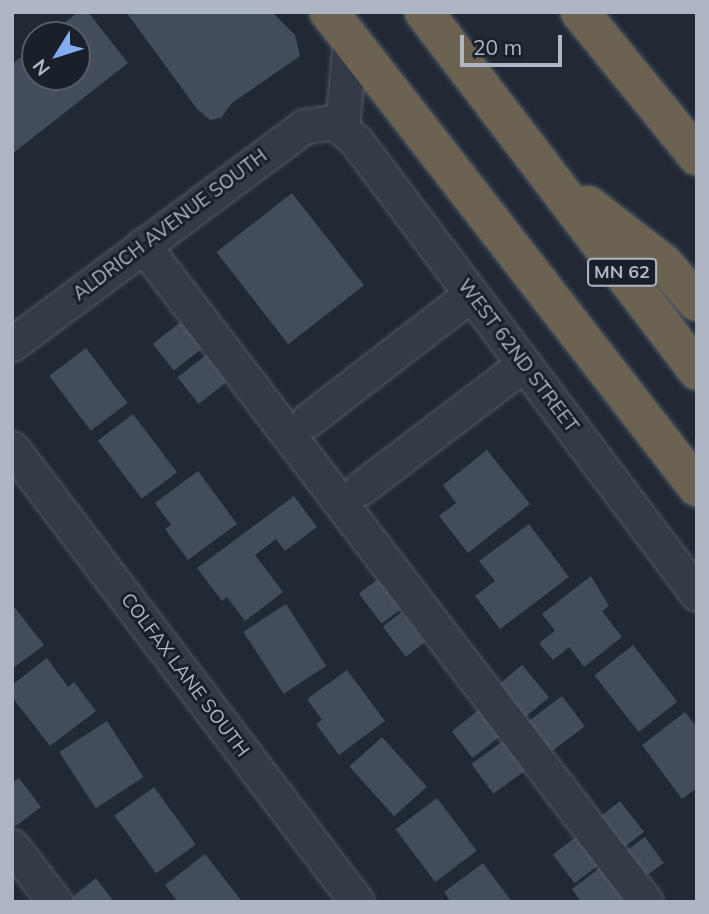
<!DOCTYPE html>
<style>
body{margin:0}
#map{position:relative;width:709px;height:914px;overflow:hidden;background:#212935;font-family:Mulish,sans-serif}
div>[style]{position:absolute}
.building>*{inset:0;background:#424c5a;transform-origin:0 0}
.roads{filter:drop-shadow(0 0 2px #525964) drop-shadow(0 0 2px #525964)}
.minor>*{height:33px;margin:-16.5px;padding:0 16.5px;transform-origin:16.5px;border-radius:16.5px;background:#343b46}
.highway>*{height:38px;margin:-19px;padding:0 19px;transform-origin:19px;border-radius:19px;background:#6b6252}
span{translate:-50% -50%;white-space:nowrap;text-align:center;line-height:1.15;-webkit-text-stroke:6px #1a202a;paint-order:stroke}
.shield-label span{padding:2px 5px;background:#1a202a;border:2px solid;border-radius:5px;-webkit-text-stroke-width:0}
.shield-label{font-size:18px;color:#afb6c3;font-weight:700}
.street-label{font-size:19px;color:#afb6c3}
.frame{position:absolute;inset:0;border:14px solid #afb6c3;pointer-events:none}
.north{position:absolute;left:21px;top:21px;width:70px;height:70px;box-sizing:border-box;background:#1a202a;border:2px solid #565c67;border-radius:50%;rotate:232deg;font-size:19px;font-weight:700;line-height:28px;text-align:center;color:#afb6c3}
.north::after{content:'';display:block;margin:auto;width:24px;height:32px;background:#86acf0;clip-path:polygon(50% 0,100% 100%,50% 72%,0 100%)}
.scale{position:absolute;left:460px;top:35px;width:102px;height:32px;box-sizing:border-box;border:4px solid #afb6c3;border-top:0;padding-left:9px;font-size:21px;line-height:24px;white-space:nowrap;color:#afb6c3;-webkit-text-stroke:5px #1a202a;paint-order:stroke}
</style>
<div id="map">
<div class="building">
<i style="clip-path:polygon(78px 12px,88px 12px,128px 63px,12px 154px,12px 64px,35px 46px,35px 77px,77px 77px,77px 35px,49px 35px)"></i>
<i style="clip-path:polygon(126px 12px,272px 12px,295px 35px,300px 56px,232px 103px,221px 118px,210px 120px,197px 109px)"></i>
<i style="left:292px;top:193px;width:117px;height:96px;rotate:52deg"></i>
<i style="left:182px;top:321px;width:34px;height:37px;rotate:52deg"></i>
<i style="left:86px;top:348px;width:69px;height:46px;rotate:53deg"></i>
<i style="left:206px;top:355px;width:34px;height:36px;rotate:52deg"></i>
<i style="left:133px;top:414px;width:73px;height:44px;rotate:53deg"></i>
<i style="clip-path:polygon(487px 450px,530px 504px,468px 553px,439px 516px,456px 503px,443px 485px)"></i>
<i style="clip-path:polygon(198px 471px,237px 524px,188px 560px,165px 529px,171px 525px,155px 503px)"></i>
<i style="clip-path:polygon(294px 496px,317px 527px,285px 551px,276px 539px,255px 555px,283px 592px,245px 621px,227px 597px,222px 601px,197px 568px)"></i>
<i style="clip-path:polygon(529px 524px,569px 577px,500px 629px,475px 596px,495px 581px,479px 561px)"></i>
<i style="clip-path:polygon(591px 576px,609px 606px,602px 611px,622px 637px,584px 667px,569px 647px,553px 660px,539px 643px,555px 631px,542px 614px)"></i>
<i style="left:378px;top:579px;width:38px;height:24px;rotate:53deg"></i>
<i style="clip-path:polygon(12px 604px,44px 645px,12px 669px)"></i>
<i style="left:286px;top:604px;width:74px;height:51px;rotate:57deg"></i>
<i style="left:402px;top:612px;width:38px;height:24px;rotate:53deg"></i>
<i style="left:633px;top:645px;width:72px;height:49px;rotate:52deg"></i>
<i style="clip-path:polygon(47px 658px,68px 687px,74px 682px,96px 711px,50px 746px,12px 697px,12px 685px)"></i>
<i style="left:522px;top:665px;width:42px;height:38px;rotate:50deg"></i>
<i style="clip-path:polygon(347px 670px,385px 721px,339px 755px,316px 724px,322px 720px,307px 699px)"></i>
<i style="left:562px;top:696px;width:38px;height:49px;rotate:53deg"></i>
<i style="left:480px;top:709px;width:34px;height:36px;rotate:52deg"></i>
<i style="clip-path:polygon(685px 712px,697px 727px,697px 788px,682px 799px,642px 745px)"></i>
<i style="left:107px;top:721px;width:67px;height:57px;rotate:57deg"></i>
<i style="left:382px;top:737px;width:67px;height:44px;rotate:48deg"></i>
<i style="left:503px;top:741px;width:37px;height:39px;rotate:54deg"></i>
<i style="clip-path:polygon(19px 778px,41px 807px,12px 829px,12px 783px)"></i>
<i style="left:154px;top:787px;width:71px;height:49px;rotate:54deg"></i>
<i style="left:437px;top:798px;width:66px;height:52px;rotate:53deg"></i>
<i style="left:620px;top:801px;width:39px;height:36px;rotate:52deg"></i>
<i style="left:576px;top:837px;width:36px;height:29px;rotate:53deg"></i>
<i style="left:645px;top:837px;width:32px;height:31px;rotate:54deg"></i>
<i style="clip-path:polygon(205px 854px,241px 900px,239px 902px,178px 902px,165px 885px)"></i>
<i style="clip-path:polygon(483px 863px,512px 902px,451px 902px,444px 892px)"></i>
<i style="clip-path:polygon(601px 867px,623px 898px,618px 902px,581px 902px,572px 889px)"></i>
<i style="clip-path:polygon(96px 878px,114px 902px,66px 902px)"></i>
</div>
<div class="roads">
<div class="minor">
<i style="left:342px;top:128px;width:89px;rotate:-84.9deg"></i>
<i style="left:143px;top:245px;width:827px;rotate:52.56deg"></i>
<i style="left:12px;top:344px;width:364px;rotate:-36.7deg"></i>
<i style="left:304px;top:126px;width:31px;rotate:-7deg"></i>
<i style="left:335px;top:122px;width:28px;rotate:42deg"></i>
<i style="left:356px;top:141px;width:567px;rotate:53.03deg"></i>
<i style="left:308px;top:420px;width:206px;rotate:-37.7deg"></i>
<i style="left:12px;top:448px;width:570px;rotate:52.77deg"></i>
<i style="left:361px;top:488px;width:205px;rotate:-37.3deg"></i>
<i style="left:12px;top:846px;width:71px;rotate:52.5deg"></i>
</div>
<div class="highway">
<i style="left:329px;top:12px;width:601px;rotate:52.23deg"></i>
<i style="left:424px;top:12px;width:451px;rotate:52.7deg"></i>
<i style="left:580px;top:12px;width:186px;rotate:50.9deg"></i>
<i style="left:588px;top:205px;width:96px;rotate:37.8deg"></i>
<i style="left:664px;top:264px;width:50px;rotate:49deg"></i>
</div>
</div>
<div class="shield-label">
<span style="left:622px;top:272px">MN 62</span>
</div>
<div class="street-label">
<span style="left:170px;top:225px;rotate:-37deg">ALDRICH AVENUE SOUTH</span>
<span style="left:518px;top:356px;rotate:53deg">WEST 62ND STREET</span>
<span style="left:185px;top:675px;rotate:53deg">COLFAX LANE SOUTH</span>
</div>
<div class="frame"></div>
<div class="north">N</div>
<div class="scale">20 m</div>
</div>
